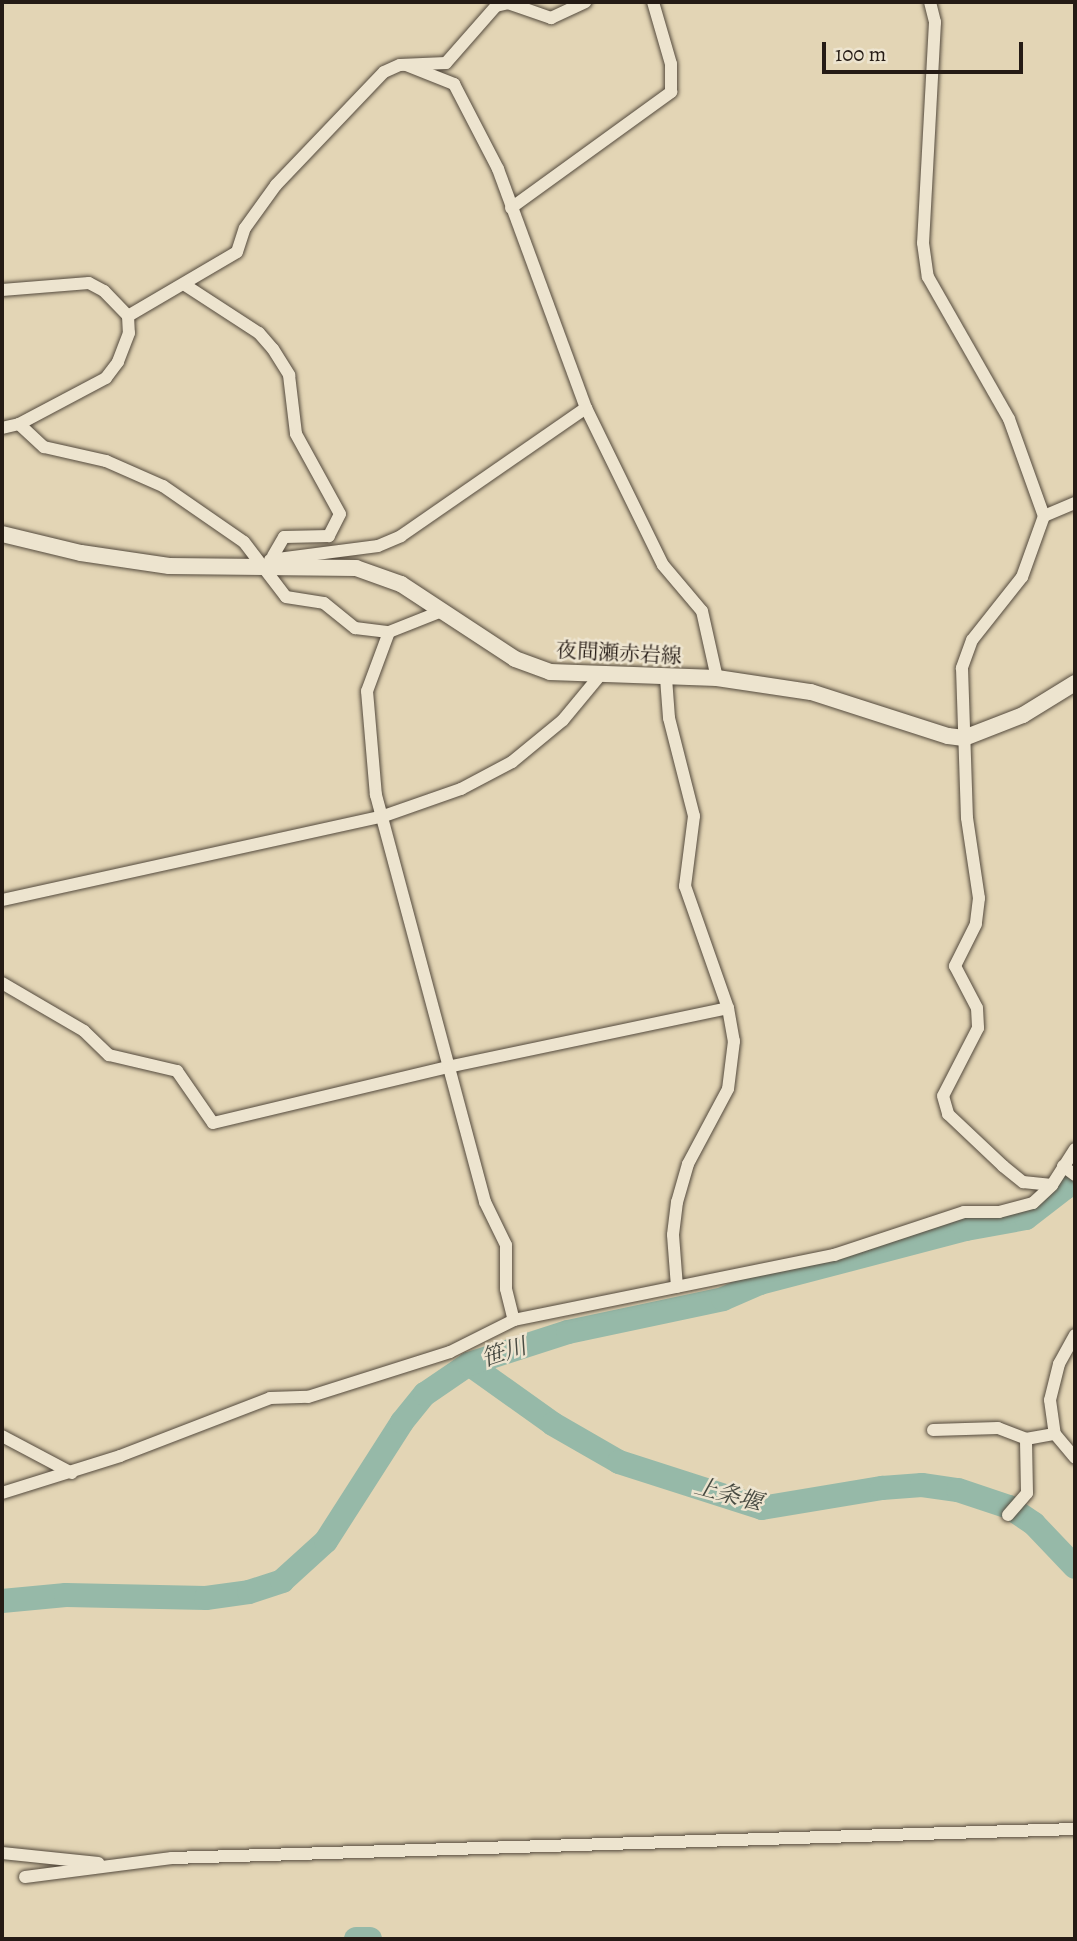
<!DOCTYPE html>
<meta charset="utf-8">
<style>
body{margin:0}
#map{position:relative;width:1077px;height:1941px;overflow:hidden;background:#e3d5b5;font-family:Alegreya,"Noto Serif JP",serif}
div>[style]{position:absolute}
.river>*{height:24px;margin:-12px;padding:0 12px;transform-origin:12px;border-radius:12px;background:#96b9a8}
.roads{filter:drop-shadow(0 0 2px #544a3d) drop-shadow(0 0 2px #544a3d)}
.street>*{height:12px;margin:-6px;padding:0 6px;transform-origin:6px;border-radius:6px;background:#ede4cf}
.secondary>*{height:16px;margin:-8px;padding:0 8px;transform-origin:8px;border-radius:8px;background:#ede4cf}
span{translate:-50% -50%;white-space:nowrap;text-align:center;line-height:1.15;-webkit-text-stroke:5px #ede4cf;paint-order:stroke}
.street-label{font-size:21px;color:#251b15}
.water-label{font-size:23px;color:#474a41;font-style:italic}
.frame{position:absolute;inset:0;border:4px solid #251b15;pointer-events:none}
.scale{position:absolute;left:822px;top:42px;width:201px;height:32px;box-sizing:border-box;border:4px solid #251b15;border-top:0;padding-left:9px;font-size:21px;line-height:24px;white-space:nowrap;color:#251b15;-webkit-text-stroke:5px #ede4cf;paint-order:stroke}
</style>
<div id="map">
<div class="river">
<i style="left:469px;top:1364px;width:103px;rotate:35.5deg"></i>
<i style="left:553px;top:1424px;width:76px;rotate:29.9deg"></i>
<i style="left:619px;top:1462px;width:150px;rotate:17.8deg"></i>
<i style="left:762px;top:1508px;width:122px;rotate:-9.5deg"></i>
<i style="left:882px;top:1488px;width:40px;rotate:-4.3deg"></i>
<i style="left:922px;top:1485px;width:36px;rotate:8deg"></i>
<i style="left:958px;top:1490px;width:54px;rotate:18.4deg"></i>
<i style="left:1009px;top:1507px;width:30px;rotate:34deg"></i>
<i style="left:1034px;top:1524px;width:59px;rotate:46.4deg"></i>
<i style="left:2px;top:1601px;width:64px;rotate:-5.4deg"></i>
<i style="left:66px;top:1595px;width:140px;rotate:1.2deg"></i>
<i style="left:206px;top:1598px;width:43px;rotate:-7.9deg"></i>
<i style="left:249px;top:1592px;width:35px;rotate:-18deg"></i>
<i style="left:282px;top:1581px;width:59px;rotate:-42.3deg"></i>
<i style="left:326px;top:1541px;width:141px;rotate:-57.4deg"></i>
<i style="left:402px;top:1422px;width:36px;rotate:-51deg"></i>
<i style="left:425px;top:1394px;width:53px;rotate:-34.3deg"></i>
<i style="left:469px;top:1364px;width:104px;rotate:-17.9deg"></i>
<i style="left:568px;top:1332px;width:158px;rotate:-12deg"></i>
<i style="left:723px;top:1299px;width:40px;rotate:-23.4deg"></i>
<i style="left:760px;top:1283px;width:213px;rotate:-14.7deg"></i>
<i style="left:966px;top:1229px;width:61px;rotate:-10.4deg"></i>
<i style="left:1026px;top:1218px;width:49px;rotate:-37.6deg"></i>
<i style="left:1065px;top:1188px;width:21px;rotate:-61deg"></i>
<i style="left:356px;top:1939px;width:14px"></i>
</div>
<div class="roads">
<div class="street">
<i style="left:930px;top:2px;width:21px;rotate:76deg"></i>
<i style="left:935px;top:22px;width:221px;rotate:93.1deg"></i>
<i style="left:923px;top:243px;width:34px;rotate:82deg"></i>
<i style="left:928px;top:277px;width:163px;rotate:60.3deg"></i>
<i style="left:1009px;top:419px;width:103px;rotate:70.2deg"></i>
<i style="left:1044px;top:516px;width:65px;rotate:109.8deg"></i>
<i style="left:1022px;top:577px;width:80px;rotate:128.4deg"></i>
<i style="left:972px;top:640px;width:30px;rotate:110deg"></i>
<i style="left:962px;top:668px;width:150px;rotate:88.1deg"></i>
<i style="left:967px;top:818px;width:81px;rotate:81.5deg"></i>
<i style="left:979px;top:898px;width:26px;rotate:97deg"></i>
<i style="left:976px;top:924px;width:47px;rotate:116.6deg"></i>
<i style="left:955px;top:966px;width:47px;rotate:62.4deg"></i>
<i style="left:977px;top:1008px;width:20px;rotate:87deg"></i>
<i style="left:978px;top:1028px;width:76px;rotate:117.2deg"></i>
<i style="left:943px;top:1096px;width:19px;rotate:74deg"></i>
<i style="left:948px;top:1114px;width:76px;rotate:43.4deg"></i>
<i style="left:1003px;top:1166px;width:26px;rotate:39deg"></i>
<i style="left:1023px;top:1182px;width:29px;rotate:6deg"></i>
<i style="left:406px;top:65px;width:52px;rotate:21.6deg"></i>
<i style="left:454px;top:84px;width:96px;rotate:62.6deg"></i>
<i style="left:498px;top:169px;width:255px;rotate:69.8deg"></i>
<i style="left:586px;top:408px;width:175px;rotate:63.9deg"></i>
<i style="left:663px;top:565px;width:60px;rotate:49.7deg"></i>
<i style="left:702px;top:611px;width:69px;rotate:77.4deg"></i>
<i style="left:511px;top:208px;width:198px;rotate:-35.9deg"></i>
<i style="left:671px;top:92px;width:28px;rotate:-90deg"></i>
<i style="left:671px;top:64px;width:65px;rotate:-106.2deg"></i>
<i style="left:185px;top:285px;width:88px;rotate:33deg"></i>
<i style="left:259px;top:333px;width:21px;rotate:49deg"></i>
<i style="left:273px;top:349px;width:31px;rotate:58deg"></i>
<i style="left:289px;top:375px;width:59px;rotate:83.2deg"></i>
<i style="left:296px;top:434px;width:91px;rotate:61.2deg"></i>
<i style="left:340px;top:514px;width:25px;rotate:117deg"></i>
<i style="left:329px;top:536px;width:45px;rotate:178.7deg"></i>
<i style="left:284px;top:537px;width:22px;rotate:120deg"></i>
<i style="left:2px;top:290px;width:87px;rotate:-4.6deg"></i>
<i style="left:89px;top:283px;width:17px;rotate:28deg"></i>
<i style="left:104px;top:291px;width:35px;rotate:46deg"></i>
<i style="left:128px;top:316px;width:17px;rotate:87deg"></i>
<i style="left:129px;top:333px;width:31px;rotate:111deg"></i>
<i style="left:118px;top:362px;width:20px;rotate:127deg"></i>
<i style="left:106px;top:378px;width:98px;rotate:152.1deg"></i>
<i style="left:19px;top:424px;width:17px;rotate:167deg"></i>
<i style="left:128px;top:316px;width:126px;rotate:-30.4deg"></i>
<i style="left:237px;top:252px;width:25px;rotate:-72deg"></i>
<i style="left:245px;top:228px;width:53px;rotate:-54.2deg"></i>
<i style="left:276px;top:185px;width:156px;rotate:-46.3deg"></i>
<i style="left:384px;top:72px;width:17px;rotate:-24deg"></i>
<i style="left:400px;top:65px;width:46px;rotate:-2.5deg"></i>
<i style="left:446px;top:63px;width:76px;rotate:-48.7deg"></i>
<i style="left:496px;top:6px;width:12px;rotate:-14deg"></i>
<i style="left:508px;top:3px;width:46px;rotate:19.2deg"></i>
<i style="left:551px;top:18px;width:38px;rotate:-25deg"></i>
<i style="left:19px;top:424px;width:34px;rotate:43deg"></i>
<i style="left:44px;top:447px;width:64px;rotate:12.7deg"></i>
<i style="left:106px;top:461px;width:62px;rotate:23.7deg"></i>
<i style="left:163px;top:486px;width:98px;rotate:34.7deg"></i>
<i style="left:244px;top:542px;width:69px;rotate:52.6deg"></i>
<i style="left:286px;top:597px;width:38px;rotate:9deg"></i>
<i style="left:324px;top:603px;width:40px;rotate:39deg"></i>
<i style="left:355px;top:628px;width:34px;rotate:7deg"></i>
<i style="left:389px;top:632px;width:57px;rotate:-21.6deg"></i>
<i style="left:1044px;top:516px;width:34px;rotate:-23deg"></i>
<i style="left:270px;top:560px;width:109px;rotate:-7.4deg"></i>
<i style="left:378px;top:546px;width:25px;rotate:-23deg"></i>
<i style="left:401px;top:536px;width:225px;rotate:-34.7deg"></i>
<i style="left:389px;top:632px;width:63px;rotate:110.4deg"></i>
<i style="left:367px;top:691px;width:104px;rotate:85.1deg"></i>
<i style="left:376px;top:795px;width:421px;rotate:75deg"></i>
<i style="left:485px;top:1202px;width:48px;rotate:64deg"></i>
<i style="left:506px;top:1245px;width:44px;rotate:90deg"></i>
<i style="left:506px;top:1289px;width:32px;rotate:76deg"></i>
<i style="left:666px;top:678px;width:40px;rotate:85.7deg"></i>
<i style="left:669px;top:718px;width:101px;rotate:75.7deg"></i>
<i style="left:694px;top:816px;width:71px;rotate:97.3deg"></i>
<i style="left:685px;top:886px;width:129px;rotate:70.6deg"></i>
<i style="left:728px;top:1008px;width:34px;rotate:80deg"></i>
<i style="left:734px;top:1041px;width:48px;rotate:97.1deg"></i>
<i style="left:728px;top:1089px;width:85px;rotate:118.1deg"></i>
<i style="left:688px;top:1164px;width:40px;rotate:106deg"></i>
<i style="left:677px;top:1202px;width:33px;rotate:97deg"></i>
<i style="left:673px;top:1235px;width:52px;rotate:85.6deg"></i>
<i style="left:2px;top:900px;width:388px;rotate:-12.4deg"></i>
<i style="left:381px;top:817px;width:85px;rotate:-19.3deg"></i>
<i style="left:461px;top:789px;width:58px;rotate:-27.9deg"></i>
<i style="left:512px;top:762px;width:66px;rotate:-39.5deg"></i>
<i style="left:563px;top:720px;width:61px;rotate:-50.3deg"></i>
<i style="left:2px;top:983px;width:95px;rotate:30.3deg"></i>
<i style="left:84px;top:1031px;width:35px;rotate:44deg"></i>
<i style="left:109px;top:1055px;width:70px;rotate:13.2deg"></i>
<i style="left:177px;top:1071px;width:63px;rotate:55.3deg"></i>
<i style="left:213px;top:1123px;width:242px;rotate:-13.4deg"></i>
<i style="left:448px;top:1067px;width:286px;rotate:-11.9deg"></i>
<i style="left:1063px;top:1166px;width:15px;rotate:37deg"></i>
<i style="left:1075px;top:1335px;width:33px;rotate:119deg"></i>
<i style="left:1059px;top:1364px;width:37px;rotate:104deg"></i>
<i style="left:1050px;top:1400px;width:34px;rotate:82deg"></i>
<i style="left:1055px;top:1434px;width:31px;rotate:50deg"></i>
<i style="left:933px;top:1430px;width:65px;rotate:-1.8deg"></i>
<i style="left:998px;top:1428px;width:30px;rotate:21deg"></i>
<i style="left:2px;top:1436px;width:79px;rotate:27.9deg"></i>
<i style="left:2px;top:1493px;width:124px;rotate:-17.4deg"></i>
<i style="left:120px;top:1456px;width:161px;rotate:-21.1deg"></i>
<i style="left:270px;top:1398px;width:38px;rotate:-2deg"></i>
<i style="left:308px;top:1397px;width:149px;rotate:-17.6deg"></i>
<i style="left:450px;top:1352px;width:72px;rotate:-26.6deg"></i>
<i style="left:514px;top:1320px;width:327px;rotate:-11.5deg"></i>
<i style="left:834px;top:1255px;width:137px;rotate:-18.3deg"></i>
<i style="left:964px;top:1212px;width:35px"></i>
<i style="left:999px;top:1212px;width:35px;rotate:-15deg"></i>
<i style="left:1033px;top:1203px;width:26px;rotate:-43deg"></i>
<i style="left:1052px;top:1185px;width:43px;rotate:-57.4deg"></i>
<i style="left:1008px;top:1515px;width:29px;rotate:-49deg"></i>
<i style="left:1027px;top:1493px;width:54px;rotate:-91.1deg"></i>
<i style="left:1026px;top:1439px;width:29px;rotate:-10deg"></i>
<i style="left:2px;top:1853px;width:97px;rotate:5.9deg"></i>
<i style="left:25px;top:1877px;width:148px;rotate:-7.4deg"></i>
<i style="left:172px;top:1858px;width:903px;rotate:-1.84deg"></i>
</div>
<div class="secondary">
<i style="left:2px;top:534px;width:81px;rotate:13.5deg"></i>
<i style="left:81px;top:553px;width:89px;rotate:8.4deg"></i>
<i style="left:169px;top:566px;width:187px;rotate:0.6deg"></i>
<i style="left:356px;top:568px;width:48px;rotate:19.6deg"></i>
<i style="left:401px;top:584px;width:136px;rotate:33.3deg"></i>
<i style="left:515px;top:659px;width:37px;rotate:20deg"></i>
<i style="left:550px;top:672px;width:167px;rotate:2.1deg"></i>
<i style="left:717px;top:678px;width:95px;rotate:8.5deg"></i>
<i style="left:811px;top:692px;width:144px;rotate:17.8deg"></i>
<i style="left:948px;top:736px;width:16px;rotate:7deg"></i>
<i style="left:964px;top:738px;width:63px;rotate:-21.3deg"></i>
<i style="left:1023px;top:715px;width:61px;rotate:-31.6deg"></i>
</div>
</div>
<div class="street-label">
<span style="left:619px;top:653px;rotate:3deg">夜間瀬赤岩線</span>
</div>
<div class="water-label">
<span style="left:504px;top:1353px;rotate:-18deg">笹川</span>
<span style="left:728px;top:1495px;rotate:15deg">上条堰</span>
</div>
<div class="frame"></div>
<div class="scale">100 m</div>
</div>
